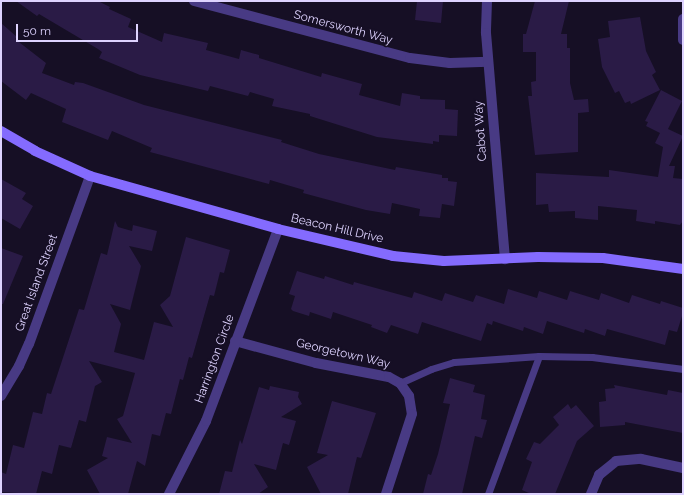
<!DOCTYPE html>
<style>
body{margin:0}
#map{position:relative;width:684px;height:495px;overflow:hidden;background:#160f25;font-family:Raleway,sans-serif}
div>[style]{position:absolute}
.building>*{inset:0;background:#2a1b46}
.lane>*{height:7px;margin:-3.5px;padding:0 3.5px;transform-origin:3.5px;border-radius:3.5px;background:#483a84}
.street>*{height:10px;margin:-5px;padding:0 5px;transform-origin:5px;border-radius:5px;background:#483a84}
.secondary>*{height:10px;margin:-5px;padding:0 5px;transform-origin:5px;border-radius:5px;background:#846bfe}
span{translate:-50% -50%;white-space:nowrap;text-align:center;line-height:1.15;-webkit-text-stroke:3.5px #160f25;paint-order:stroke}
.street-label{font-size:12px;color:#ded3ff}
.frame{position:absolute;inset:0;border:2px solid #ded3ff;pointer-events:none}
.scale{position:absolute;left:16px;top:24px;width:122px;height:18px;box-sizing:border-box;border:2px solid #ded3ff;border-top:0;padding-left:5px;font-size:12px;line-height:14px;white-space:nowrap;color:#ded3ff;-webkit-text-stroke:3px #160f25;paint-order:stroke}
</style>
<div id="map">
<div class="building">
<i style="clip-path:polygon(16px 1px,98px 1px,110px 7px,109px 9px,131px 19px,128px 27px,162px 42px,164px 33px,208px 43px,206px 50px,239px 59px,241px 50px,259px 55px,259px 58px,321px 77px,322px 73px,362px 84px,359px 95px,400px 106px,402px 93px,420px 96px,420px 99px,445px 100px,445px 109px,458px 110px,457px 136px,439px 135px,439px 142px,433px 141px,433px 144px,377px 137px,310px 116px,310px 114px,272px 106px,274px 99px,250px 92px,248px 96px,210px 86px,208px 91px,140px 75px,99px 58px,102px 52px,98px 49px,39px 14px,37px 16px)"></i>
<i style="clip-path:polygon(417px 1px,443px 1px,441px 23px,415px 20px)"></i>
<i style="clip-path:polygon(535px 1px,569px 1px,561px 34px,567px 34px,567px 48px,570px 48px,570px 83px,574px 100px,588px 99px,589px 112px,578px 113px,578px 152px,535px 155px,528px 96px,532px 96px,531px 82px,536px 81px,536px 52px,523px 52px,523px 34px,526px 34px)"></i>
<i style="clip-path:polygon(640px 17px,646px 51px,656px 72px,652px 75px,660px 90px,631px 104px,630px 101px,625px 103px,619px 91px,615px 93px,602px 67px,598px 39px,610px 37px,608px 21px)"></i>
<i style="clip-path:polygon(1px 23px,17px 37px,15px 39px,46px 63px,42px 73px,74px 85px,75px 82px,83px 83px,144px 105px,282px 140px,281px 142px,319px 154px,395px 170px,396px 167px,442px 175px,442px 178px,448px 178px,448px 181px,457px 182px,454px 206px,442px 204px,440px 218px,419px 216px,420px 209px,392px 203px,390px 214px,366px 210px,303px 193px,304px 190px,270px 180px,269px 184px,150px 152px,152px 148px,112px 131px,108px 140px,62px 122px,66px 109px,31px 93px,26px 100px,1px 81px)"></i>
<i style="clip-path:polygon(661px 90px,682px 101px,668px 129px,683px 136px,669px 166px,675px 166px,673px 178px,683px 179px,683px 221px,680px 225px,655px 221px,655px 224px,636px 221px,637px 210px,598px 206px,598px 220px,575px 218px,575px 211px,549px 212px,548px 204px,536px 205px,536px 173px,609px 177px,609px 170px,658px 177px,663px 147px,655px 143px,660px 133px,646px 126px,648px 122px,645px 121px)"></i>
<i style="clip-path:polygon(1px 179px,26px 193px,22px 199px,33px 206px,20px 229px,1px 218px)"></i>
<i style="clip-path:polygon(115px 221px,118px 227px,132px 231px,133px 225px,157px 231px,152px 251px,129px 246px,141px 266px,130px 310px,110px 304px,121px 324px,114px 352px,144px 360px,154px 322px,173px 327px,160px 305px,170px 296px,186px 237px,230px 250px,224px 273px,220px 272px,214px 296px,210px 295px,192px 358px,189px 357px,183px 380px,180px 379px,171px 414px,166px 413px,160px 436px,152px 434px,145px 466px,137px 461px,128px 494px,100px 494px,87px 470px,108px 458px,102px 456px,107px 437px,132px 443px,117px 419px,123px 416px,135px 373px,89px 361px,102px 382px,95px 386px,86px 422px,79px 420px,71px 448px,59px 445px,52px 474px,42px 471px,36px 494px,1px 492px,1px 472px,6px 474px,13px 445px,24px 448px,33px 412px,42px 414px,47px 393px,51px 394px,79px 309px,84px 310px,101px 253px,107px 255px)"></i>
<i style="clip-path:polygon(1px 248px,23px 256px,3px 304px,1px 304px)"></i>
<i style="clip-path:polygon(297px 271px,324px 279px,325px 276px,353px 285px,354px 282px,412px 298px,414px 292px,442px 301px,445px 293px,473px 302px,476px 295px,504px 304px,508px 289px,537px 298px,539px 291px,567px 300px,570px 291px,599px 300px,601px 293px,629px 303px,632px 295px,660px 304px,661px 301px,683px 308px,683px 313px,677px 332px,669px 330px,665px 345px,607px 329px,605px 336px,585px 329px,584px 333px,547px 321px,543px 334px,524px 327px,523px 331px,493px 321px,492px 325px,487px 323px,481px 341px,422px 322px,418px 334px,391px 325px,387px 333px,371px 327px,372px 325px,333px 312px,331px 319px,310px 312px,309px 316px,293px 311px,291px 309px,295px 296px,289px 294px)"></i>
<i style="clip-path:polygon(450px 378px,475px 385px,473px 392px,485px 395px,481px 419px,487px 420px,482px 438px,475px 436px,462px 494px,423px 494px,428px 474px,431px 475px,438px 454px,450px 404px,443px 403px)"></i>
<i style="clip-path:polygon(614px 385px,667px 395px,668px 390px,683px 393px,683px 433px,625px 422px,625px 425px,600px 427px,599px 402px,606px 401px,605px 389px,615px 388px)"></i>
<i style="clip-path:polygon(270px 386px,299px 392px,298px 397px,302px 404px,281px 417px,296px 421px,289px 445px,283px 443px,276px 470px,254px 464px,268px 487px,258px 494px,219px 494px,225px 471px,232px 472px,240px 440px,242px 444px,259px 387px,269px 390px)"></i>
<i style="clip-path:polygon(332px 401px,376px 413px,361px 458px,357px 457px,348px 494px,321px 494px,307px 467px,328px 455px,317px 453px)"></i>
<i style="clip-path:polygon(568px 404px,571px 409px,576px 405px,594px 426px,577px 441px,555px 494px,531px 494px,522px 490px,532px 462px,526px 459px,534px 442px,540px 444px,559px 425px,553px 417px)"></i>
</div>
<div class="lane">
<i style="left:400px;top:383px;width:34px;rotate:-24deg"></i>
<i style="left:431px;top:369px;width:24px;rotate:-17deg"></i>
<i style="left:454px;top:362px;width:85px;rotate:-4deg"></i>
<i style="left:539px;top:356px;width:53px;rotate:1.1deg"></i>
<i style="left:592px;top:357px;width:92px;rotate:7.5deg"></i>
<i style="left:488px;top:494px;width:147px;rotate:-69.7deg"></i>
</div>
<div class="street">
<i style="left:194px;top:1px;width:223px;rotate:14.8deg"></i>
<i style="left:410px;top:58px;width:40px;rotate:7.1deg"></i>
<i style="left:450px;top:63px;width:38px;rotate:-2deg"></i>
<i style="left:487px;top:1px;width:32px;rotate:92deg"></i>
<i style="left:486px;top:33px;width:227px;rotate:85.2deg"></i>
<i style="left:683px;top:19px;width:21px;rotate:90deg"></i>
<i style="left:235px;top:341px;width:84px;rotate:15.2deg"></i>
<i style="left:316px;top:363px;width:74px;rotate:10.9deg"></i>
<i style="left:389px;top:377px;width:13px;rotate:29deg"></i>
<i style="left:400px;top:383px;width:16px;rotate:55deg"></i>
<i style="left:409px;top:396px;width:18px;rotate:81deg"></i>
<i style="left:412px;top:414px;width:84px;rotate:108deg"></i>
<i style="left:1px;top:396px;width:35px;rotate:-59deg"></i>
<i style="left:19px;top:366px;width:24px;rotate:-66deg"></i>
<i style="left:29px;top:344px;width:179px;rotate:-70deg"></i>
<i style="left:169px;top:494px;width:82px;rotate:-63.1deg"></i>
<i style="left:206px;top:421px;width:205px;rotate:-69.4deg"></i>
<i style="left:591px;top:494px;width:21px;rotate:-67deg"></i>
<i style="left:599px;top:475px;width:22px;rotate:-39deg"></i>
<i style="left:616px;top:461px;width:25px;rotate:-5deg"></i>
<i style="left:641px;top:459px;width:43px;rotate:12.1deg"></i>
</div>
<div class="secondary">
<i style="left:1px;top:131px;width:39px;rotate:30deg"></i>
<i style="left:35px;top:151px;width:60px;rotate:24.4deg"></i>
<i style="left:90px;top:176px;width:195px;rotate:15.7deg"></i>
<i style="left:278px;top:229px;width:118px;rotate:13.2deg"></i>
<i style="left:393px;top:256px;width:51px;rotate:5.6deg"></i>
<i style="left:444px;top:261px;width:94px;rotate:-2.4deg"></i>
<i style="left:538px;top:257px;width:65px;rotate:0.9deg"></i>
<i style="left:603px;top:258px;width:81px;rotate:7.8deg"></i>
</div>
<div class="street-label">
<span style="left:343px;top:28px;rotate:15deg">Somersworth Way</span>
<span style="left:481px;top:131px;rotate:-94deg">Cabot Way</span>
<span style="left:337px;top:229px;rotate:13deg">Beacon Hill Drive</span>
<span style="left:37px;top:283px;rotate:-70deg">Great Island Street</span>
<span style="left:343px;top:354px;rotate:13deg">Georgetown Way</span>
<span style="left:215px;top:359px;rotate:-70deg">Harrington Circle</span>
</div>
<div class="frame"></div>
<div class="scale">50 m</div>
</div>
